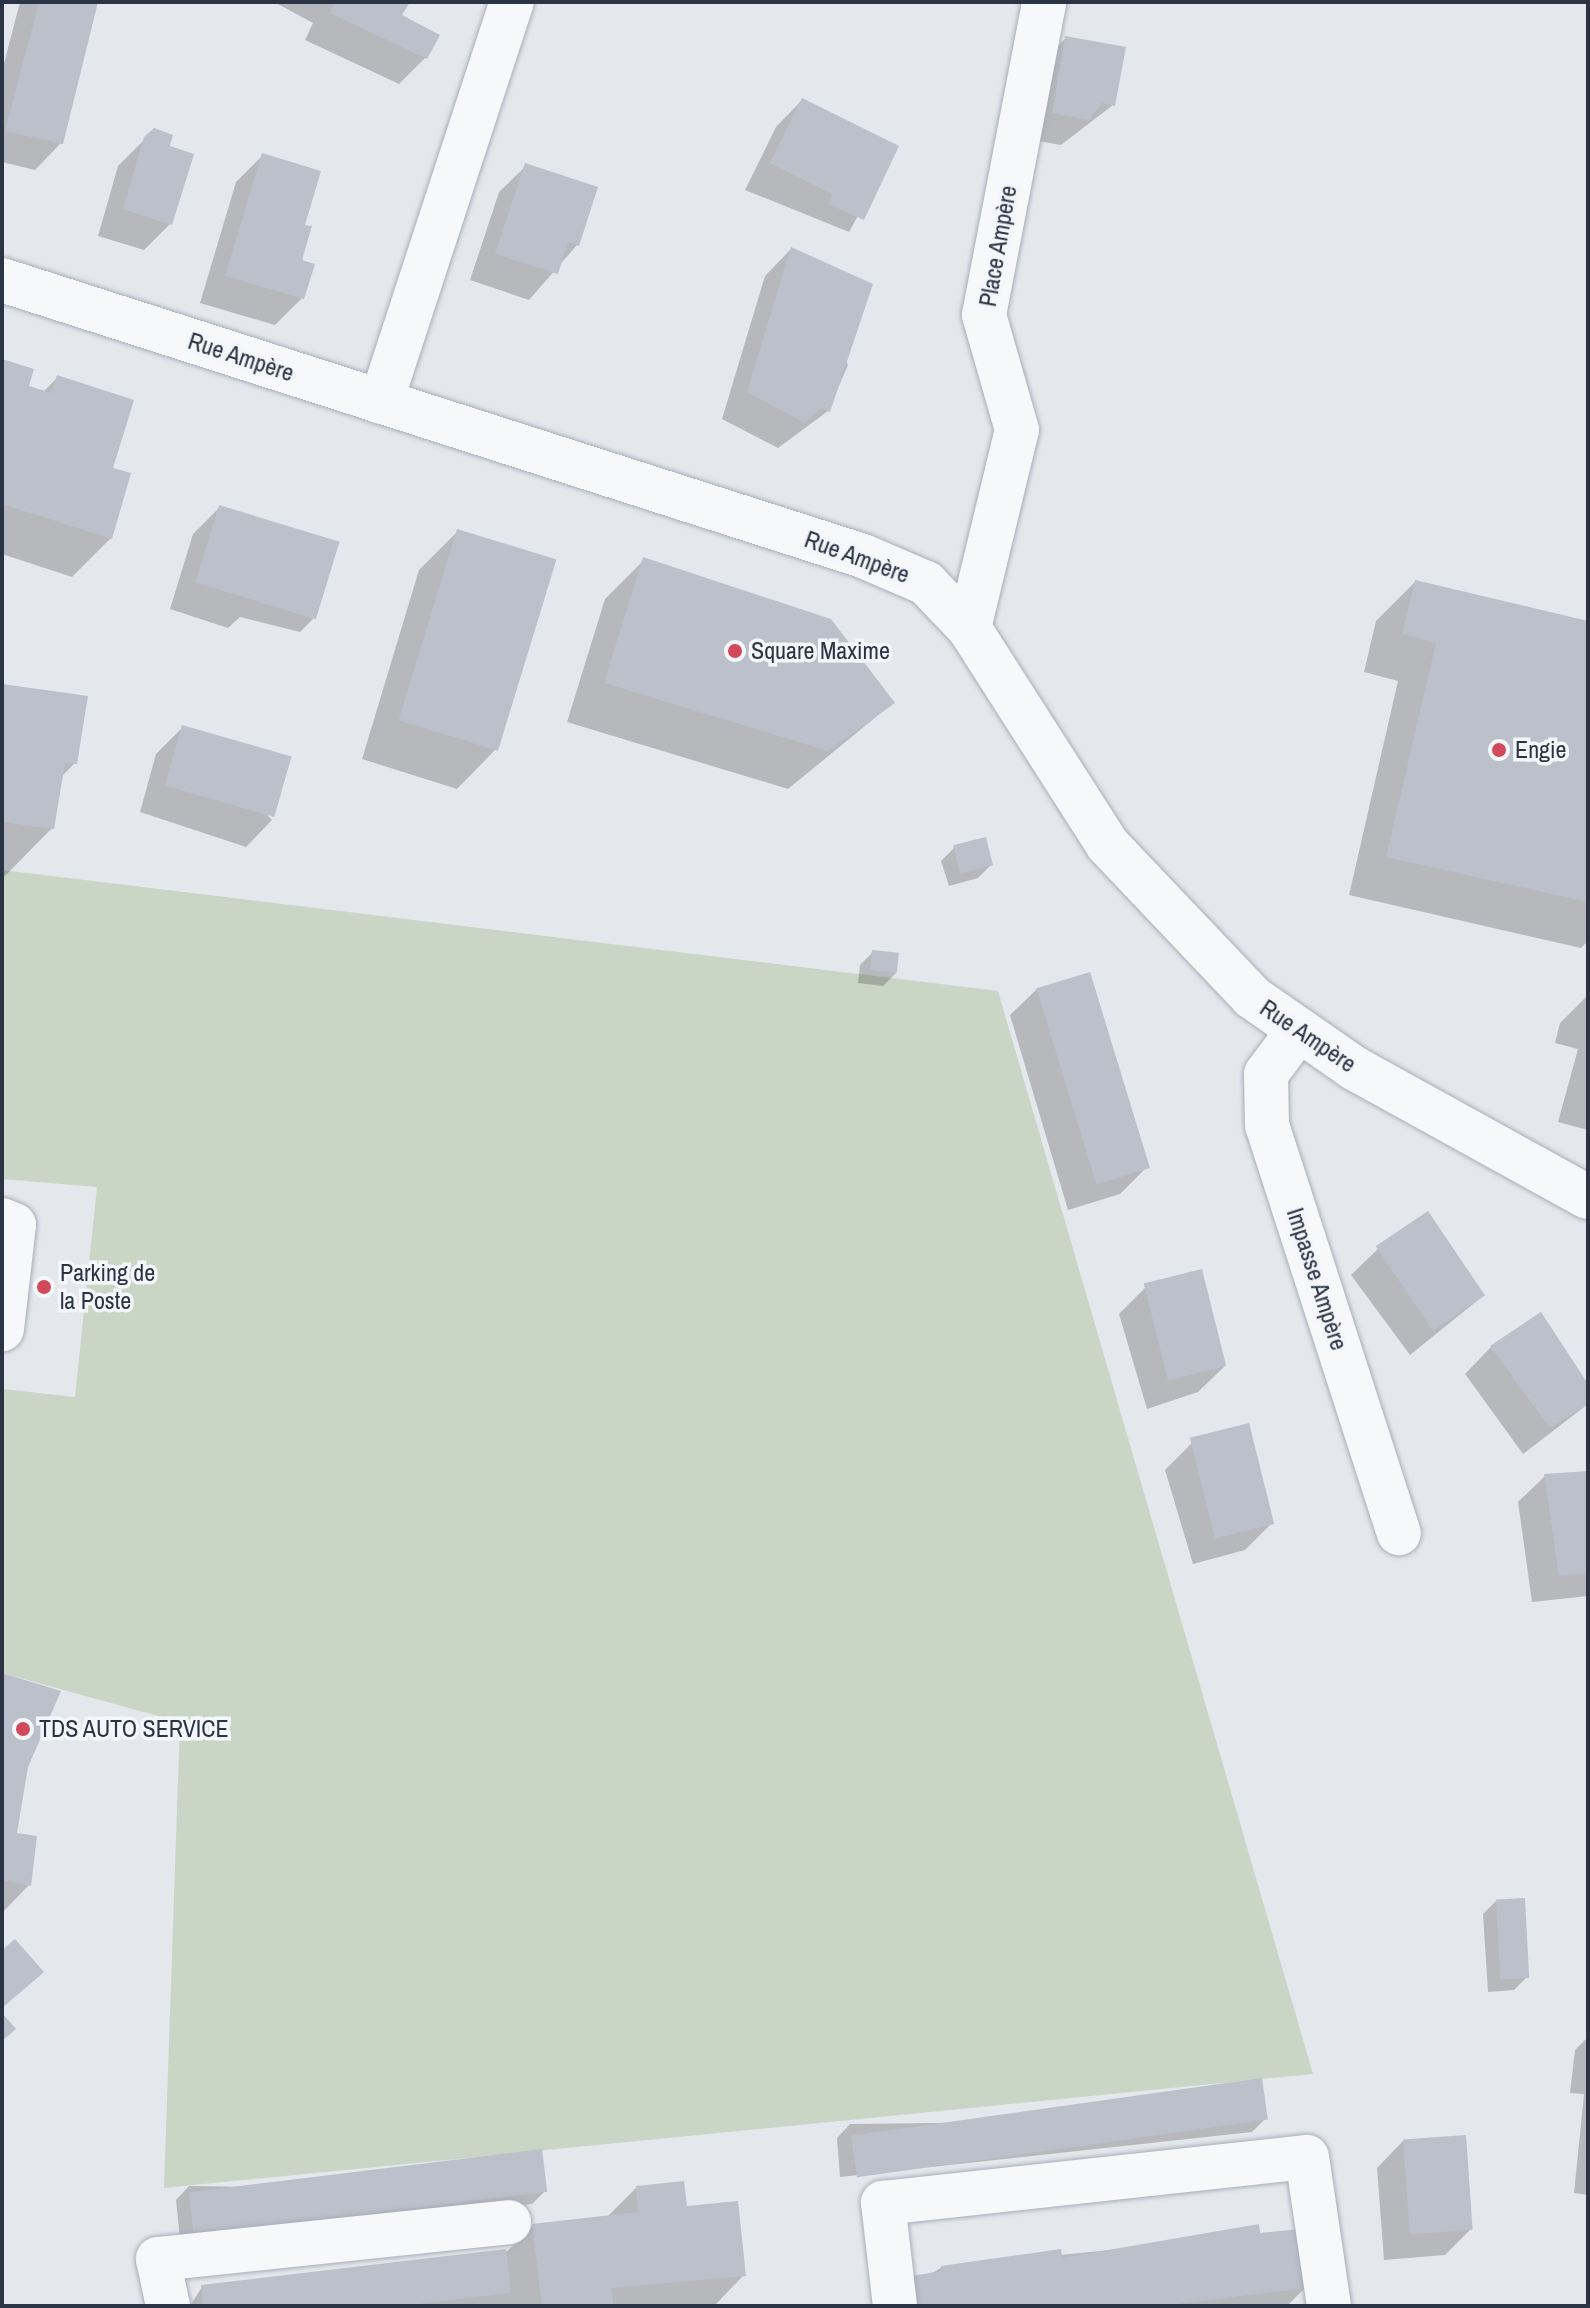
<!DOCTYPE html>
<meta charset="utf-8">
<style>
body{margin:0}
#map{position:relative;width:1590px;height:2308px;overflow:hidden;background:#e4e7ec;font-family:"Archivo Narrow",sans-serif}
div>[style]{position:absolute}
.green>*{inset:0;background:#c9d6c5}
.shadow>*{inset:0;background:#0003}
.building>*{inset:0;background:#bbc0ca;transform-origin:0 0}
.roads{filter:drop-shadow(0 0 2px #a9aeb7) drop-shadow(0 0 2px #a9aeb7)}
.minor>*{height:44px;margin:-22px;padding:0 22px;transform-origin:22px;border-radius:22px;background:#f7f8fa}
.dots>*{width:22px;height:22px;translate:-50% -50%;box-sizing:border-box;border:4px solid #f4f6f9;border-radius:50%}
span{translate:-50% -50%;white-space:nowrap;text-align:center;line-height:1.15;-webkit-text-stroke:7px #f4f6f9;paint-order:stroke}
.street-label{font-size:24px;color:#2b3445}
.poi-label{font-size:24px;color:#2b3445}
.left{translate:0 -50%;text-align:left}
.frame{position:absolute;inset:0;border:4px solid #2b3445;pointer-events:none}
</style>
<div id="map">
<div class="green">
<i style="clip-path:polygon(2px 870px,998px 991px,1313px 2074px,164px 2188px,180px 1722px,2px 1673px,2px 1389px,75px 1397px,97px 1187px,2px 1179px)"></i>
</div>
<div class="shadow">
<i style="clip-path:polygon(20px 2px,96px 2px,61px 143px,35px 170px,2px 162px,2px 71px)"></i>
<i style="clip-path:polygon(274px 2px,407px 2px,400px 16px,425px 58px,399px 84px,305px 40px,313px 23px)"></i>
<i style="clip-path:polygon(1066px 38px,1113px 105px,1061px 145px,1027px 139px,1039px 65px)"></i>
<i style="clip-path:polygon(802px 100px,896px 147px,849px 232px,745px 190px,776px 127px)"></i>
<i style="clip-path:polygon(146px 138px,168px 148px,170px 224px,144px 250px,98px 236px,118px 166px)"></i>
<i style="clip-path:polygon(263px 155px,303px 226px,302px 298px,275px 325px,200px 303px,236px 182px)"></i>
<i style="clip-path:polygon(526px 166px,577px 245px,529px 300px,470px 280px,499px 192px)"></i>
<i style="clip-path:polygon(791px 249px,848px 365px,828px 411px,778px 448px,722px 419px,765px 276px)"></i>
<i style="clip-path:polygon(2px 361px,26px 387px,43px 392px,58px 377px,110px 469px,111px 538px,72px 577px,2px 554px)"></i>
<i style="clip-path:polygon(220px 507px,313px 619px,300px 632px,240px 617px,228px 628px,170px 609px,193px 534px)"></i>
<i style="clip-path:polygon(458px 531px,495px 750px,457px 789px,362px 759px,419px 570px)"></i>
<i style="clip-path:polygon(644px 560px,893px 703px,788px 789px,567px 722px,605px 599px)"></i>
<i style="clip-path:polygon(1415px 582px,1588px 623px,1588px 941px,1581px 948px,1349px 895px,1398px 681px,1364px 672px,1376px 621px)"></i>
<i style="clip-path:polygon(2px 686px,75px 763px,60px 778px,52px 828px,3px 878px)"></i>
<i style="clip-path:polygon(183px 727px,272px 820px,246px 847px,140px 812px,156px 754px)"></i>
<i style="clip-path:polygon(954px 848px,991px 865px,978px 878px,949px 886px,941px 861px)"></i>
<i style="clip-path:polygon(873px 952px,896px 973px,883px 986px,858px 983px,860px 965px)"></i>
<i style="clip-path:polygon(1037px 989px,1147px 1167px,1120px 1194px,1068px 1210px,1010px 1015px)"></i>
<i style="clip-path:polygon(1588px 995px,1588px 1130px,1558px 1122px,1578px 1049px,1555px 1043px,1560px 1023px)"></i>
<i style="clip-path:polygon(1378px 1249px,1483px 1296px,1410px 1355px,1351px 1275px)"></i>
<i style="clip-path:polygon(1145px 1288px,1225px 1366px,1198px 1392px,1147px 1409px,1119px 1314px)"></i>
<i style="clip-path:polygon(1491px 1347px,1588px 1387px,1588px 1404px,1523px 1454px,1465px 1374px)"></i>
<i style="clip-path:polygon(1192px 1443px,1272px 1523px,1245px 1550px,1193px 1564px,1165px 1470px)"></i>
<i style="clip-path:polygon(1588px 1473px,1588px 1596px,1532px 1602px,1518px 1502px,1545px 1476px)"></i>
<i style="clip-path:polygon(2px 1675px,26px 1766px,14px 1834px,29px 1885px,3px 1912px)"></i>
<i style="clip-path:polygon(1496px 1901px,1527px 1977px,1514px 1990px,1488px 1992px,1483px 1914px)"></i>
<i style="clip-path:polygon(1588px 2037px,1588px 2195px,1574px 2193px,1584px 2094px,1570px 2093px,1575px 2050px)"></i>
<i style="clip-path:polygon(1265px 2119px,1252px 2132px,840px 2177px,837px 2138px,850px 2124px)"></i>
<i style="clip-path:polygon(1403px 2141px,1471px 2229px,1445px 2255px,1384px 2260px,1377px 2168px)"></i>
<i style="clip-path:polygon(189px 2186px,545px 2191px,532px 2204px,180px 2239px,176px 2200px)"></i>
<i style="clip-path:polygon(636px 2188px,685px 2208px,744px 2275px,714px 2306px,190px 2306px,202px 2287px,504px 2254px,533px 2226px,607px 2217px)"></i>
<i style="clip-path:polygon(1258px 2235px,1305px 2288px,1287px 2306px,879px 2306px,942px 2267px)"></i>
</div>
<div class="building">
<i style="clip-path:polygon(39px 2px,98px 2px,63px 144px,5px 131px)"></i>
<i style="clip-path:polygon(335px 2px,410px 2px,402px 15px,440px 35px,427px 59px,330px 13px)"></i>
<i style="clip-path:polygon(1065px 36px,1126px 47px,1115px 106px,1102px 103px,1089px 120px,1052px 113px)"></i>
<i style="clip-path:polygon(802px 98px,899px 146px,864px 220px,828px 204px,832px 194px,770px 163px)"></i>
<i style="clip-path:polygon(154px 128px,173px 135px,170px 146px,194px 154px,172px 225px,123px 209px,144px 137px)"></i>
<i style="clip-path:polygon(262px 153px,321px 171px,305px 225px,312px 226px,302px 260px,315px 264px,304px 299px,225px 276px)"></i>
<i style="clip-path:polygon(525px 163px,598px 187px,579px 246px,568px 242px,558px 274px,495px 254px)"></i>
<i style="clip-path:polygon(791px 247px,873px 284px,830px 412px,821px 408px,805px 423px,747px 392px)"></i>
<i style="clip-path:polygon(2px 359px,34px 369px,29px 386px,51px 393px,57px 375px,134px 400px,113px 468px,131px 473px,112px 539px,2px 504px)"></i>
<i style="left:219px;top:505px;width:126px;height:81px;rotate:17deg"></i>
<i style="left:457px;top:529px;width:104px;height:200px;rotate:17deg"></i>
<i style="clip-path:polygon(643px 557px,831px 619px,895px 703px,828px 751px,604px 683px)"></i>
<i style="clip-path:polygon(1415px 580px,1588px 621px,1588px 902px,1386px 857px,1436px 643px,1402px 634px)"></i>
<i style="clip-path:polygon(2px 684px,88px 696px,77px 764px,65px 763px,54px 829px,2px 822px)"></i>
<i style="left:182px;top:725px;width:114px;height:63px;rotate:16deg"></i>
<i style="left:986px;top:837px;width:29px;height:34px;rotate:76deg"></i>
<i style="left:872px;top:950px;width:27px;height:20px;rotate:6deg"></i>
<i style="left:1090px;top:972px;width:205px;height:56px;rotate:73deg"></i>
<i style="left:1428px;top:1211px;width:102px;height:63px;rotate:56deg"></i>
<i style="left:1202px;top:1269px;width:100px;height:60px;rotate:76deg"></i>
<i style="clip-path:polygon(1541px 1312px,1588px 1384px,1588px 1404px,1550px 1428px,1490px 1346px)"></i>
<i style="left:1249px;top:1423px;width:104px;height:61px;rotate:76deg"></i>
<i style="clip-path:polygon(1588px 1471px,1588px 1573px,1559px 1576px,1544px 1474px)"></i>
<i style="clip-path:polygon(2px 1673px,61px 1691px,28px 1767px,17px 1833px,37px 1836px,31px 1886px,2px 1880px)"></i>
<i style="left:1525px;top:1898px;width:80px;height:29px;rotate:87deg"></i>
<i style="clip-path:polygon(15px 1939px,44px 1972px,2px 2008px,2px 1950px)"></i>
<i style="clip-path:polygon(2px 2013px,16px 2029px,2px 2041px)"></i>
<i style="left:1262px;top:2078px;width:42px;height:415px;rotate:82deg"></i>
<i style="left:1466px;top:2135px;width:95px;height:63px;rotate:86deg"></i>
<i style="left:542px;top:2149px;width:43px;height:356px;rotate:83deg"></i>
<i style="clip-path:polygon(684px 2181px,687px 2206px,738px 2201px,746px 2276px,611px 2288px,614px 2306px,542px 2306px,532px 2224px,638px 2212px,636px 2186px)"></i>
<i style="clip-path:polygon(1259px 2224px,1260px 2233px,1299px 2229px,1307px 2288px,1162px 2306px,908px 2306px,905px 2277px,942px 2271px,941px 2266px,1061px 2249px,1062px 2258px)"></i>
<i style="clip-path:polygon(506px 2249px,511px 2293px,402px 2306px,203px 2306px,201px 2285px)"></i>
</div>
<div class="roads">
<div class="minor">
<i style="left:2px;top:280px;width:904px;rotate:17.77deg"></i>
<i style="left:863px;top:556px;width:69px;rotate:23.2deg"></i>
<i style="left:926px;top:583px;width:62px;rotate:46.3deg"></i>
<i style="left:969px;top:628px;width:256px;rotate:57.4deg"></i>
<i style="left:1107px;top:844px;width:211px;rotate:46.5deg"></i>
<i style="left:1252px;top:997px;width:124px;rotate:34.8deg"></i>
<i style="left:1354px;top:1068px;width:267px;rotate:28.9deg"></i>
<i style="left:381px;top:402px;width:421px;rotate:-71.9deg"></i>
<i style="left:969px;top:628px;width:204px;rotate:-76.4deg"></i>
<i style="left:1017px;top:430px;width:120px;rotate:-106deg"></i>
<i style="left:984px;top:315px;width:319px;rotate:-79.1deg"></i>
<i style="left:1299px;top:1030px;width:55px;rotate:126.9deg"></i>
<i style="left:1266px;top:1074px;width:51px;rotate:88.9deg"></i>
<i style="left:1267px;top:1125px;width:429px;rotate:72.1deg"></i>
<i style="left:2px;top:1220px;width:13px;rotate:23deg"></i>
<i style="left:14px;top:1225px;width:105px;rotate:96.6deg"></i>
<i style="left:168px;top:2306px;width:48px;rotate:-102deg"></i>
<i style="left:158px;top:2259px;width:353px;rotate:-6deg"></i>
<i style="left:895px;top:2306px;width:104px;rotate:-96.6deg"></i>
<i style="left:883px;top:2203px;width:426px;rotate:-6.2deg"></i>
<i style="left:1307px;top:2157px;width:151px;rotate:81.6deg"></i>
</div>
</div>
<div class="dots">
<i style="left:735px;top:651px;background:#d1495b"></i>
<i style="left:1499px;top:750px;background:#d1495b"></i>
<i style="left:44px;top:1287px;background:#d1495b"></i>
<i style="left:23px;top:1729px;background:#d1495b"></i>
</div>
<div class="street-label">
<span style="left:998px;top:246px;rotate:-80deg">Place Ampère</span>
<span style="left:241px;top:357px;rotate:18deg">Rue Ampère</span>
<span style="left:857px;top:557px;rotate:20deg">Rue Ampère</span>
<span style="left:1308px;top:1036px;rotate:34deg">Rue Ampère</span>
<span style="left:1317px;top:1279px;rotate:72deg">Impasse Ampère</span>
</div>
<div class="poi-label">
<span class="left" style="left:751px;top:651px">Square Maxime</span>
<span class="left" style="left:1515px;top:750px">Engie</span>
<span class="left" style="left:60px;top:1287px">Parking de<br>la Poste</span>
<span class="left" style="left:39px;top:1729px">TDS AUTO SERVICE</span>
</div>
<div class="frame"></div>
</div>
